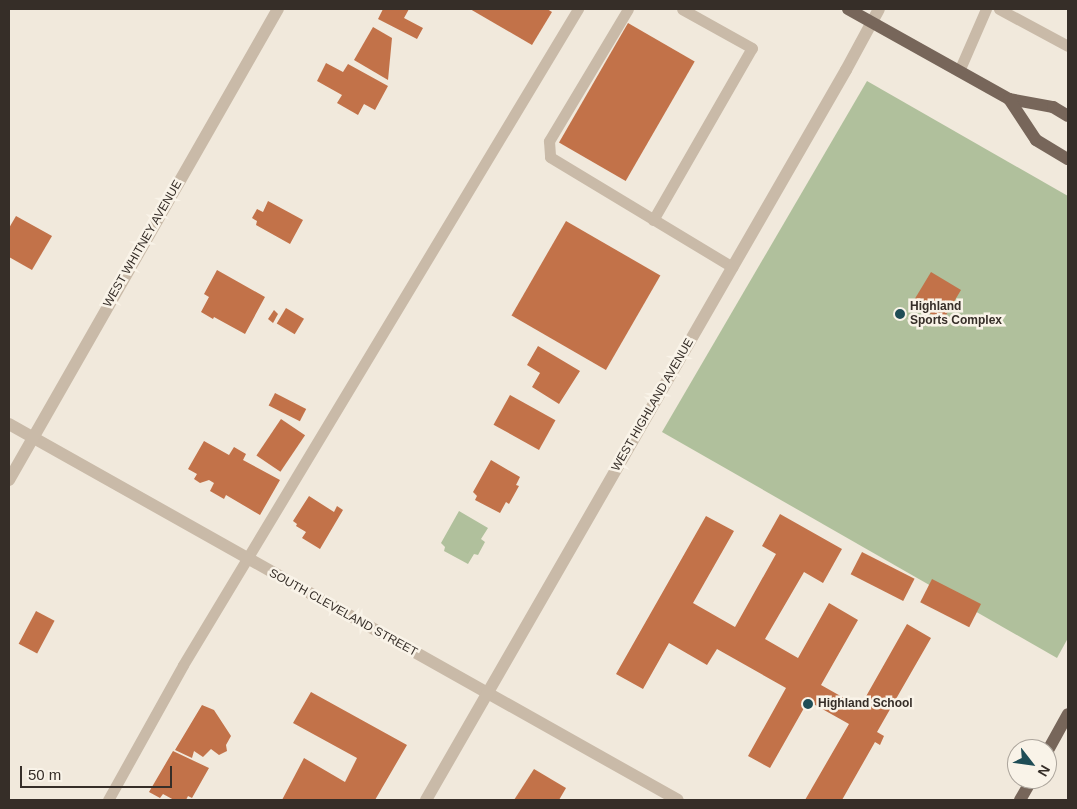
<!DOCTYPE html>
<style>
body{margin:0}
#map{position:relative;width:1077px;height:809px;overflow:hidden;background:#f1e9dc;font-family:Arial,sans-serif}
div>[style]{position:absolute}
.green>*{inset:0;background:#b0c09c}
.building>*{inset:0;background:#c27249;transform-origin:0 0}
.service>*{height:11px;margin:-5.5px;padding:0 5.5px;transform-origin:5.5px;border-radius:5.5px;background:#c9baa8}
.minor>*{height:12px;margin:-6px;padding:0 6px;transform-origin:6px;border-radius:6px;background:#c9baa8}
.tertiary>*{height:12px;margin:-6px;padding:0 6px;transform-origin:6px;border-radius:6px;background:#c9baa8}
.primary>*{height:12px;margin:-6px;padding:0 6px;transform-origin:6px;border-radius:6px;background:#77665a}
.dots>*{width:14px;height:14px;translate:-50% -50%;box-sizing:border-box;border:2px solid #f9f3e8;border-radius:50%}
span{translate:-50% -50%;white-space:nowrap;text-align:center;line-height:1.15;-webkit-text-stroke:5px #f9f3e8;paint-order:stroke}
.street-label{font-size:12px;color:#362e28}
.poi-label{font-size:12px;color:#362e28;font-weight:700}
.left{translate:0 -50%;text-align:left}
.frame{position:absolute;inset:0;border:10px solid #362e28;pointer-events:none}
.north{position:absolute;left:1007px;top:739px;width:50px;height:50px;box-sizing:border-box;background:#f9f3e8;border:1px solid #aba49b;border-radius:50%;rotate:120deg;font-size:14px;font-weight:700;line-height:20px;text-align:center;color:#362e28}
.north::after{content:'';display:block;margin:auto;width:18px;height:22px;background:#1f4d56;clip-path:polygon(50% 0,100% 100%,50% 72%,0 100%)}
.scale{position:absolute;left:20px;top:766px;width:152px;height:22px;box-sizing:border-box;border:2px solid #362e28;border-top:0;padding-left:6px;font-size:15px;line-height:18px;white-space:nowrap;color:#362e28;-webkit-text-stroke:4px #f9f3e8;paint-order:stroke}
</style>
<div id="map">
<div class="green">
<i style="clip-path:polygon(867px 81px,1068px 196px,1068px 638px,1057px 658px,662px 432px)"></i>
<i style="clip-path:polygon(459px 511px,488px 528px,481px 539px,485px 542px,478px 555px,474px 554px,468px 564px,444px 551px,445px 547px,441px 543px)"></i>
</div>
<div class="building">
<i style="clip-path:polygon(383px 9px,409px 9px,404px 18px,423px 28px,417px 39px,378px 19px)"></i>
<i style="clip-path:polygon(470px 9px,547px 9px,552px 12px,532px 45px)"></i>
<i style="left:628px;top:23px;width:77px;height:138px;rotate:30deg"></i>
<i style="clip-path:polygon(373px 27px,392px 38px,388px 80px,354px 60px)"></i>
<i style="clip-path:polygon(326px 63px,343px 72px,348px 64px,388px 86px,375px 110px,364px 104px,358px 115px,337px 103px,342px 95px,317px 81px)"></i>
<i style="clip-path:polygon(268px 201px,303px 220px,290px 244px,256px 225px,257px 221px,252px 218px,257px 209px,263px 212px)"></i>
<i style="clip-path:polygon(16px 216px,52px 236px,32px 270px,9px 257px,9px 228px)"></i>
<i style="left:566px;top:221px;width:109px;height:109px;rotate:30deg"></i>
<i style="clip-path:polygon(217px 270px,265px 297px,245px 334px,214px 317px,213px 319px,201px 312px,209px 297px,204px 294px)"></i>
<i style="left:931px;top:272px;width:35px;height:36px;rotate:31deg"></i>
<i style="left:286px;top:308px;width:21px;height:18px;rotate:31deg"></i>
<i style="clip-path:polygon(274px 310px,278px 314px,273px 323px,268px 319px)"></i>
<i style="clip-path:polygon(538px 346px,580px 371px,559px 404px,532px 387px,540px 373px,527px 365px)"></i>
<i style="left:275px;top:393px;width:35px;height:14px;rotate:27deg"></i>
<i style="left:510px;top:395px;width:52px;height:34px;rotate:29deg"></i>
<i style="left:281px;top:419px;width:29px;height:44px;rotate:34deg"></i>
<i style="clip-path:polygon(204px 441px,229px 455px,234px 447px,246px 454px,243px 460px,280px 480px,260px 515px,226px 495px,224px 499px,210px 491px,214px 483px,209px 480px,200px 483px,194px 479px,197px 474px,188px 469px)"></i>
<i style="clip-path:polygon(491px 460px,520px 477px,516px 485px,519px 486px,509px 504px,506px 502px,500px 513px,475px 500px,477px 496px,473px 492px)"></i>
<i style="clip-path:polygon(309px 496px,334px 512px,337px 506px,343px 510px,320px 549px,302px 538px,306px 532px,296px 526px,297px 524px,293px 521px)"></i>
<i style="clip-path:polygon(780px 514px,842px 549px,823px 583px,804px 572px,765px 639px,798px 658px,829px 603px,858px 620px,821px 685px,860px 707px,907px 624px,931px 638px,877px 732px,884px 736px,880px 745px,875px 742px,842px 800px,805px 800px,849px 724px,808px 701px,770px 768px,748px 756px,786px 688px,717px 649px,707px 665px,669px 643px,643px 689px,616px 674px,706px 516px,734px 531px,693px 603px,735px 627px,776px 554px,762px 546px)"></i>
<i style="left:862px;top:552px;width:59px;height:25px;rotate:27deg"></i>
<i style="left:932px;top:579px;width:55px;height:26px;rotate:27deg"></i>
<i style="left:36px;top:611px;width:21px;height:37px;rotate:28deg"></i>
<i style="clip-path:polygon(311px 692px,407px 745px,375px 800px,282px 800px,304px 758px,345px 782px,357px 758px,293px 723px)"></i>
<i style="clip-path:polygon(202px 705px,214px 710px,231px 736px,226px 745px,227px 751px,219px 755px,211px 749px,203px 757px,194px 751px,192px 758px,175px 750px)"></i>
<i style="clip-path:polygon(173px 751px,209px 768px,192px 798px,188px 796px,186px 800px,174px 800px,163px 794px,160px 798px,149px 792px)"></i>
<i style="clip-path:polygon(534px 769px,566px 788px,559px 800px,514px 800px)"></i>
</div>
<div class="service">
<i style="left:628px;top:9px;width:154px;rotate:120.9deg"></i>
<i style="left:549px;top:141px;width:16px;rotate:86deg"></i>
<i style="left:550px;top:157px;width:213px;rotate:31.1deg"></i>
<i style="left:999px;top:9px;width:78px;rotate:28.2deg"></i>
<i style="left:959px;top:71px;width:68px;rotate:-66.5deg"></i>
<i style="left:653px;top:220px;width:198px;rotate:-60.1deg"></i>
<i style="left:752px;top:48px;width:80px;rotate:-150.9deg"></i>
<i style="left:108px;top:800px;width:154px;rotate:-60.9deg"></i>
<i style="left:183px;top:665px;width:766px;rotate:-58.95deg"></i>
</div>
<div class="minor">
<i style="left:9px;top:424px;width:767px;rotate:29.34deg"></i>
<i style="left:9px;top:480px;width:542px;rotate:-60.27deg"></i>
</div>
<div class="tertiary">
<i style="left:426px;top:800px;width:842px;rotate:-60.09deg"></i>
<i style="left:846px;top:70px;width:69px;rotate:-61.6deg"></i>
</div>
<div class="primary">
<i style="left:848px;top:9px;width:184px;rotate:29.2deg"></i>
<i style="left:1009px;top:99px;width:45px;rotate:10.3deg"></i>
<i style="left:1053px;top:107px;width:17px;rotate:31deg"></i>
<i style="left:1009px;top:99px;width:49px;rotate:56.6deg"></i>
<i style="left:1036px;top:140px;width:37px;rotate:31deg"></i>
<i style="left:1047px;top:752px;width:43px;rotate:-61.1deg"></i>
<i style="left:1020px;top:800px;width:24px;rotate:-60deg"></i>
</div>
<div class="dots">
<i style="left:900px;top:314px;background:#1f4d56"></i>
<i style="left:808px;top:704px;background:#1f4d56"></i>
</div>
<div class="street-label">
<span style="left:143px;top:244px;rotate:-60deg">WEST WHITNEY AVENUE</span>
<span style="left:653px;top:405px;rotate:-60deg">WEST HIGHLAND AVENUE</span>
<span style="left:343px;top:613px;rotate:29deg">SOUTH CLEVELAND STREET</span>
</div>
<div class="poi-label">
<span class="left" style="left:910px;top:314px">Highland<br>Sports Complex</span>
<span class="left" style="left:818px;top:704px">Highland School</span>
</div>
<div class="frame"></div>
<div class="north">N</div>
<div class="scale">50 m</div>
</div>
